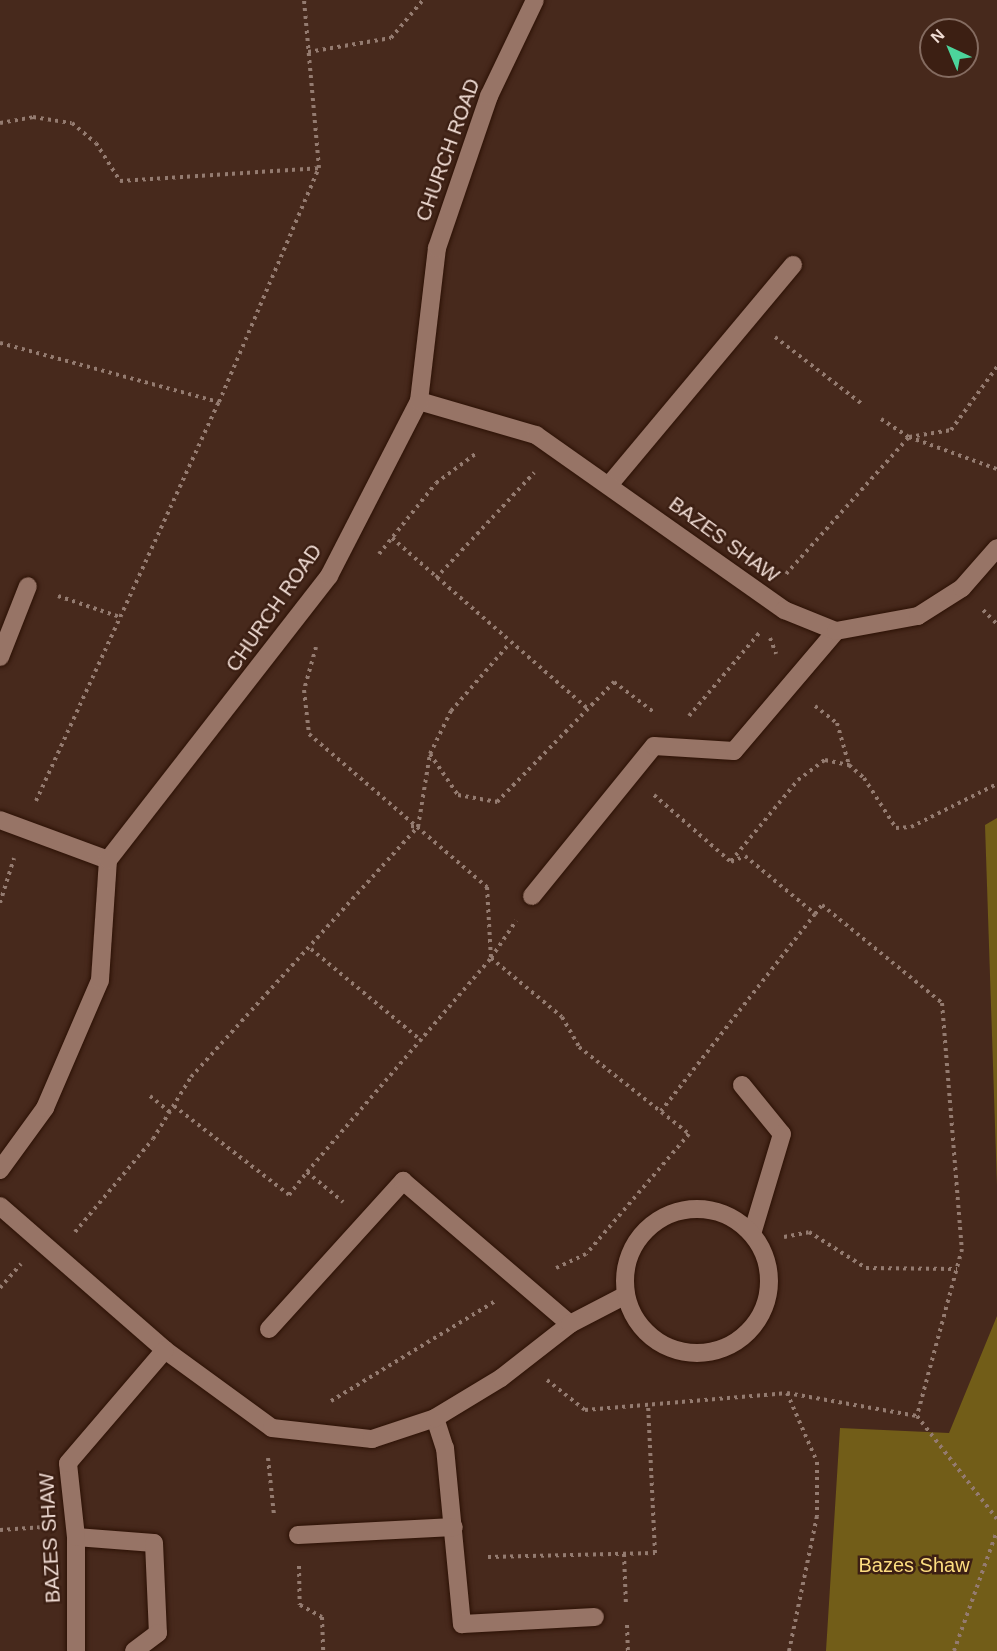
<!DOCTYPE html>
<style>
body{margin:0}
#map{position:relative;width:997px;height:1651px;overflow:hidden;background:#47291c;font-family:Helvetica,sans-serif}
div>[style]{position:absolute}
.forest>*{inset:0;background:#725d18}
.path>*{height:4px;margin-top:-2px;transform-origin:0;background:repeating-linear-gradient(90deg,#947b70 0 3px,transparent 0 7.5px)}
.roads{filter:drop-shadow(0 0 2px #2c1105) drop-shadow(0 0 2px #2c1105)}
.lane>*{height:18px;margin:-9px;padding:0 9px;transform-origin:9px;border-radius:9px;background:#977466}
.street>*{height:18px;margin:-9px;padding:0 9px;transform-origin:9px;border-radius:9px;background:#977466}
.street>.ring{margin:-9px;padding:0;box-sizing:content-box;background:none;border:18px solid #977466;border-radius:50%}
span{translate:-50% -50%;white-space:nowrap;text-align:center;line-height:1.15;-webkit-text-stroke:5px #3c1f13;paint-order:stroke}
.street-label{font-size:20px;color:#f0dcd4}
.park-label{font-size:20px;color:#fddd80}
.north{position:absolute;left:919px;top:18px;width:60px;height:60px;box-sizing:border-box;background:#3c1f13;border:2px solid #846b60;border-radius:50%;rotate:316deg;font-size:16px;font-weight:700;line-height:24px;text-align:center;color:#f0dcd4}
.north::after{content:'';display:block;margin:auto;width:21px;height:27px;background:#4cd49b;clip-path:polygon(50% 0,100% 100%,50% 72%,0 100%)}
</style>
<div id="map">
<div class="forest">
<i style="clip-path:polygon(997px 818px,997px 1185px,985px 825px)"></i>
<i style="clip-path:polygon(997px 1316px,997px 1651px,826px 1651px,840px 1428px,949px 1433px)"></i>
</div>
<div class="path">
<i style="left:308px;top:52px;width:84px;rotate:-9.6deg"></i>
<i style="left:391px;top:38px;width:50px;rotate:-49.9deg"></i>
<i style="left:0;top:123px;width:34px;rotate:-10deg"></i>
<i style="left:33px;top:117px;width:39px;rotate:9deg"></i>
<i style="left:72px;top:123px;width:31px;rotate:40deg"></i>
<i style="left:96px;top:143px;width:45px;rotate:57.7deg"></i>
<i style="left:120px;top:181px;width:199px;rotate:-3.7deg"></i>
<i style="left:775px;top:337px;width:110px;rotate:37.6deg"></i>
<i style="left:0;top:343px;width:227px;rotate:15.1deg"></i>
<i style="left:881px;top:419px;width:33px;rotate:33deg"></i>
<i style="left:909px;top:437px;width:94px;rotate:20deg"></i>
<i style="left:392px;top:538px;width:259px;rotate:41.1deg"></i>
<i style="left:379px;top:554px;width:91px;rotate:-51.2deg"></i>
<i style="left:436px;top:483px;width:52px;rotate:-36.4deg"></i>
<i style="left:786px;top:574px;width:184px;rotate:-48.1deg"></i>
<i style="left:909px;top:437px;width:43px;rotate:-9.5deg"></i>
<i style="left:951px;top:430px;width:78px;rotate:-53.9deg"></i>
<i style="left:436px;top:578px;width:144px;rotate:-47deg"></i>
<i style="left:58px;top:596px;width:65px;rotate:18.7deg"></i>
<i style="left:983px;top:610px;width:20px;rotate:45deg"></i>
<i style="left:770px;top:638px;width:17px;rotate:69deg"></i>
<i style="left:316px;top:647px;width:45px;rotate:105.6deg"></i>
<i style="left:304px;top:690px;width:44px;rotate:83.5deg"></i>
<i style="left:309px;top:734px;width:235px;rotate:40.7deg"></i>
<i style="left:487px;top:887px;width:71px;rotate:86.8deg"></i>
<i style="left:491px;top:958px;width:92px;rotate:39.7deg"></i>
<i style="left:562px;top:1017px;width:34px;rotate:60deg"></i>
<i style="left:579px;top:1047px;width:140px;rotate:38.3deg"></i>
<i style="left:689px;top:1134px;width:158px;rotate:130.6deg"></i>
<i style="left:586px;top:1254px;width:33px;rotate:155deg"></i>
<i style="left:815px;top:706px;width:28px;rotate:38deg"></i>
<i style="left:837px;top:723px;width:44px;rotate:74.1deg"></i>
<i style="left:689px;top:716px;width:110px;rotate:-49.8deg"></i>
<i style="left:430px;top:754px;width:50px;rotate:55.7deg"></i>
<i style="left:458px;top:795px;width:40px;rotate:10deg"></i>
<i style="left:497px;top:802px;width:168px;rotate:-45.7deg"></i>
<i style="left:614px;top:682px;width:51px;rotate:37.1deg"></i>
<i style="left:654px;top:795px;width:102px;rotate:41deg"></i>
<i style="left:731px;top:862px;width:15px;rotate:-23deg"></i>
<i style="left:745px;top:856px;width:91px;rotate:39.6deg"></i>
<i style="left:815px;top:914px;width:250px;rotate:128deg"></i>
<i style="left:36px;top:801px;width:439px;rotate:-65.4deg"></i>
<i style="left:219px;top:402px;width:254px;rotate:-66.9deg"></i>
<i style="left:319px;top:168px;width:169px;rotate:-95.1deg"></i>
<i style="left:411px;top:826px;width:7px;rotate:8deg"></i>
<i style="left:418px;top:827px;width:74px;rotate:-80.7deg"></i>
<i style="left:430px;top:754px;width:48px;rotate:-64deg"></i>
<i style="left:451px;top:711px;width:89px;rotate:-49.1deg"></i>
<i style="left:731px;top:861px;width:105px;rotate:-50.4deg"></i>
<i style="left:798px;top:780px;width:34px;rotate:-37deg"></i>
<i style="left:825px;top:760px;width:25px;rotate:12deg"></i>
<i style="left:849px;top:765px;width:20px;rotate:41deg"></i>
<i style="left:864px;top:778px;width:59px;rotate:57.4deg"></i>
<i style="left:896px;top:828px;width:15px;rotate:-4deg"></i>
<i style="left:911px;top:827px;width:96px;rotate:-26.6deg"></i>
<i style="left:0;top:903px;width:47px;rotate:-72.7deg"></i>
<i style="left:815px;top:914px;width:11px;rotate:-52deg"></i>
<i style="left:822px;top:905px;width:155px;rotate:39.2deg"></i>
<i style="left:942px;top:1003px;width:247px;rotate:85.4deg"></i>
<i style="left:962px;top:1249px;width:173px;rotate:105.1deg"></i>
<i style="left:311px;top:949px;width:144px;rotate:39.7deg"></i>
<i style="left:150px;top:1096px;width:26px;rotate:39deg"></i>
<i style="left:174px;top:1106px;width:145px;rotate:37.7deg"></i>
<i style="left:289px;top:1195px;width:29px;rotate:-52deg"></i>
<i style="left:307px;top:1172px;width:47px;rotate:39.8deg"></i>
<i style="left:307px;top:1172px;width:282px;rotate:-49.3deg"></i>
<i style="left:491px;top:958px;width:45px;rotate:-56deg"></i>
<i style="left:75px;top:1232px;width:121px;rotate:-50deg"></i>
<i style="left:153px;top:1139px;width:73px;rotate:-58.5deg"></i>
<i style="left:191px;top:1077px;width:338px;rotate:-47.8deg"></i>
<i style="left:784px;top:1237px;width:25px;rotate:-11deg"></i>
<i style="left:809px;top:1232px;width:67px;rotate:32.3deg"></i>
<i style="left:866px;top:1268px;width:91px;rotate:0.6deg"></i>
<i style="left:0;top:1288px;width:32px;rotate:-49deg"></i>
<i style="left:547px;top:1380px;width:48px;rotate:38.3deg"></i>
<i style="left:585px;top:1410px;width:203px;rotate:-4.8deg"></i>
<i style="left:787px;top:1393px;width:75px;rotate:66.5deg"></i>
<i style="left:817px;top:1462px;width:54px;rotate:90deg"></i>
<i style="left:817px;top:1516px;width:138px;rotate:101.7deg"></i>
<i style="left:787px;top:1393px;width:132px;rotate:10deg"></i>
<i style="left:917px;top:1416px;width:130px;rotate:52.2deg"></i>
<i style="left:331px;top:1401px;width:191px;rotate:-31.3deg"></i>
<i style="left:268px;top:1458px;width:57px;rotate:84deg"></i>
<i style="left:0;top:1530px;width:44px;rotate:-3.9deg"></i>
<i style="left:624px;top:1554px;width:51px;rotate:87.8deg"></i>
<i style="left:488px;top:1557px;width:167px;rotate:-1.4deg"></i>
<i style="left:655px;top:1553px;width:147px;rotate:-92.7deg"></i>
<i style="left:299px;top:1566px;width:39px;rotate:89deg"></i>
<i style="left:300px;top:1605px;width:25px;rotate:29deg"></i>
<i style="left:322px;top:1617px;width:34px;rotate:88deg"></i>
<i style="left:627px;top:1625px;width:26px;rotate:88deg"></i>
<i style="left:954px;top:1651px;width:127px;rotate:-70.3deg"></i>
</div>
<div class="roads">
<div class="lane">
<i style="left:609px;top:485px;width:287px;rotate:-50.1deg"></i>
<i style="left:0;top:657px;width:76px;rotate:-68.5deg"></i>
<i style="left:532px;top:896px;width:193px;rotate:-50.9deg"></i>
<i style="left:654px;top:746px;width:80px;rotate:3.6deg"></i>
<i style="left:734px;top:751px;width:157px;rotate:-49.6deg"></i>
<i style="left:742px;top:1085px;width:63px;rotate:50.8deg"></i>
<i style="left:782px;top:1134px;width:104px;rotate:106.7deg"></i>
<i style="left:269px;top:1329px;width:200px;rotate:-47.8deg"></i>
<i style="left:403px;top:1181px;width:220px;rotate:40.6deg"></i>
<i style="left:435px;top:1418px;width:32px;rotate:72deg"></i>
<i style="left:445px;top:1448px;width:177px;rotate:84.5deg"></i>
<i style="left:462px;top:1624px;width:133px;rotate:-3deg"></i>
<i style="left:298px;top:1535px;width:156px;rotate:-2.9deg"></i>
<i style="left:76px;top:1537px;width:78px;rotate:4.4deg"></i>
<i style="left:154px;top:1543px;width:90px;rotate:87.5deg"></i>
<i style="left:158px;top:1633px;width:30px;rotate:143deg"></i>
</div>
<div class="street">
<i style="left:419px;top:401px;width:122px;rotate:16.2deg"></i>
<i style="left:536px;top:435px;width:304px;rotate:35.2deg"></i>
<i style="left:784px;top:610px;width:56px;rotate:22deg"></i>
<i style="left:836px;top:631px;width:83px;rotate:-10.4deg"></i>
<i style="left:918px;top:616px;width:52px;rotate:-32.5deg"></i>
<i style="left:962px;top:588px;width:53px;rotate:-48.8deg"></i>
<i style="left:0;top:820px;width:115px;rotate:20.3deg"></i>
<i style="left:0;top:1170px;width:77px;rotate:-54deg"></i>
<i style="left:45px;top:1108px;width:139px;rotate:-66.7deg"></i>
<i style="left:100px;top:980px;width:120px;rotate:-86.2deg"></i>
<i style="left:108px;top:860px;width:360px;rotate:-52.1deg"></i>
<i style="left:329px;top:576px;width:197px;rotate:-62.8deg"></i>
<i style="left:419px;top:401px;width:154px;rotate:-83.3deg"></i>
<i style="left:437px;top:248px;width:161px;rotate:-71.1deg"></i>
<i style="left:489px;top:96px;width:106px;rotate:-64.4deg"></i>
<i style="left:0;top:1206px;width:219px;rotate:41.1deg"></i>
<i style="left:165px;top:1350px;width:132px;rotate:36.1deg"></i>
<i style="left:272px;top:1428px;width:101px;rotate:6.3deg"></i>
<i style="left:372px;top:1439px;width:66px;rotate:-18.4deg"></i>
<i style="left:435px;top:1418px;width:77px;rotate:-31.2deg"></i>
<i style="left:501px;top:1378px;width:88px;rotate:-38deg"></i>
<i style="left:570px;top:1324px;width:63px;rotate:-27.4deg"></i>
<i class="ring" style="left:625px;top:1209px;width:126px;height:126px"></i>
<i style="left:76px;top:1651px;width:114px;rotate:-90deg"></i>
<i style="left:76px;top:1537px;width:74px;rotate:-96.2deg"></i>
<i style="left:68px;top:1463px;width:149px;rotate:-49.4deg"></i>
</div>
</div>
<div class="street-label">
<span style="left:448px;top:150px;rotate:-70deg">CHURCH ROAD</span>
<span style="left:724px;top:540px;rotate:36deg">BAZES SHAW</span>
<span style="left:274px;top:608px;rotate:-55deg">CHURCH ROAD</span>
<span style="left:50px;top:1538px;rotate:-93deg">BAZES SHAW</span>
</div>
<div class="park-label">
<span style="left:914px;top:1565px">Bazes Shaw</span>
</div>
<div class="north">N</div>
</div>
